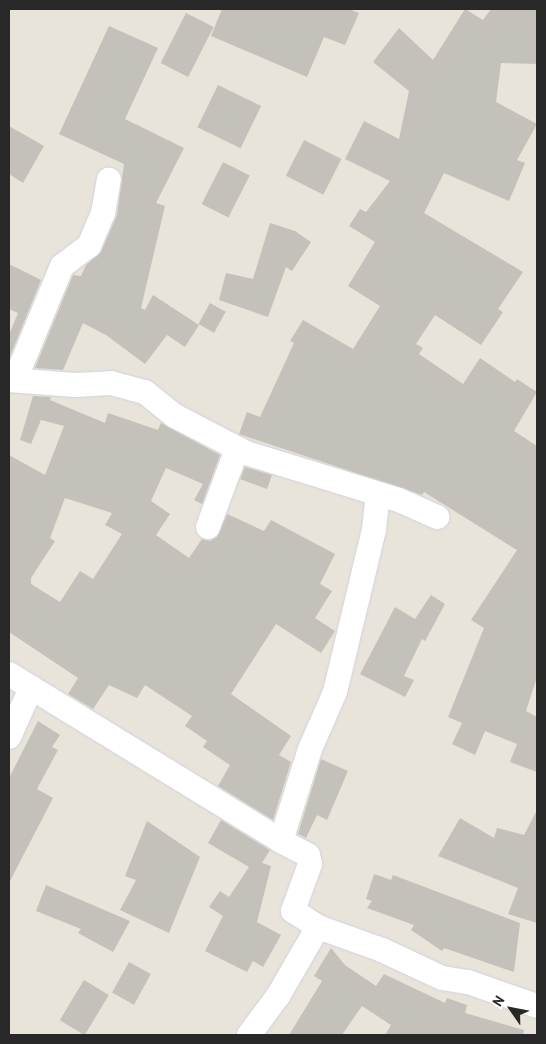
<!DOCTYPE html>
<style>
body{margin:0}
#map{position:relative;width:546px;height:1044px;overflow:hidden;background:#e9e4da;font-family:"PT Sans",sans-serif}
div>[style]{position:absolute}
.building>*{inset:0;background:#c4c1ba;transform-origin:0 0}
.roads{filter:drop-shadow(0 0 1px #d0d1df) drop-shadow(0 0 1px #d0d1df)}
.street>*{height:24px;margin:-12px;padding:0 12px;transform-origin:12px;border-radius:12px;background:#fff}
span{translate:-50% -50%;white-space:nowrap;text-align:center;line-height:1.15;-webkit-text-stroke:4.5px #fff;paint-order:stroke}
.frame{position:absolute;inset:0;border:10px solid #282828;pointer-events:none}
.north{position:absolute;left:486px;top:984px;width:50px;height:50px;-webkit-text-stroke:4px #fff;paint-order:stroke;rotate:303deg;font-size:14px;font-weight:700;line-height:20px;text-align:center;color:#282828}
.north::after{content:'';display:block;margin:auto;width:18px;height:22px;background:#282828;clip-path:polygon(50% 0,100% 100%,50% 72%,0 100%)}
</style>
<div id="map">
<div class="building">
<i style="clip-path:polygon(222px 9px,349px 9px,359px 13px,345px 45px,324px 37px,307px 77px,211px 36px)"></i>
<i style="clip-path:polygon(465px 9px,483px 20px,491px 9px,537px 9px,537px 64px,501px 63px,496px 102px,537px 124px,517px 160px,525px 163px,509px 201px,444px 173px,424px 213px,523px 272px,498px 309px,503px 312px,481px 345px,435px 315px,416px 344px,423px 348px,419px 354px,463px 384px,480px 358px,515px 382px,517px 379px,537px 392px,514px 431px,537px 446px,537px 677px,526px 711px,537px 717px,537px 772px,510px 762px,517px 744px,485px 731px,475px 755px,452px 744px,462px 723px,448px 717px,484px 628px,471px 620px,517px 550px,424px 492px,422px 495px,239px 434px,247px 412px,260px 417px,294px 343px,290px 341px,303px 320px,353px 349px,380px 306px,348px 286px,375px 242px,349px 226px,360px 209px,366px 212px,390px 181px,345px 159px,364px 121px,399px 139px,409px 91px,373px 62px,399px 28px,433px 60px)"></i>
<i style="left:186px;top:13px;width:31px;height:56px;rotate:27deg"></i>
<i style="clip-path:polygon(109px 26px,158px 48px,125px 119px,184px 148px,156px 203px,165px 206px,141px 308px,145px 310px,153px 295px,199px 325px,185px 347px,167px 335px,145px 364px,106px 335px,83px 323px,63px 370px,35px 368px,73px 275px,81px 276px,86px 265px,101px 252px,117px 215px,124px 164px,59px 134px)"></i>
<i style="left:218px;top:85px;width:48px;height:47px;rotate:26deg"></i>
<i style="clip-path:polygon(9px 126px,44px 146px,23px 183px,9px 174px)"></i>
<i style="left:304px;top:140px;width:42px;height:40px;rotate:27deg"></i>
<i style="left:223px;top:162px;width:30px;height:47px;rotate:27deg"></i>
<i style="clip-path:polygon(270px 223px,295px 231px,311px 242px,292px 271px,286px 267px,268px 317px,219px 300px,226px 273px,253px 279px)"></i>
<i style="clip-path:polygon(9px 264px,41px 280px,9px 359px,9px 335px,18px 313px,9px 309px)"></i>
<i style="left:210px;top:303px;width:18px;height:24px;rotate:29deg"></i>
<i style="clip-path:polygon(evenodd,33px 396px,51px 397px,50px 400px,105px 423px,108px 413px,158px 430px,161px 423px,220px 455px,202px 504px,194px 500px,203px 484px,166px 468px,151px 501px,170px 514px,156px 535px,189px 558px,202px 539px,210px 541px,217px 537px,227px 514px,264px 531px,271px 520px,335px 554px,320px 584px,332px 591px,315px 618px,335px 631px,321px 653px,276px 624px,231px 694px,291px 736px,279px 755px,291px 762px,273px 820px,218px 786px,230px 765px,203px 747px,207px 741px,185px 726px,192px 716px,145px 685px,137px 698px,109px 685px,93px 709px,68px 694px,78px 678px,9px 632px,9px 455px,45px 475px,64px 426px,41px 420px,31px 444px,20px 440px,33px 396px,65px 498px,112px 513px,105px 525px,122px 534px,93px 579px,80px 571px,60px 602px,31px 584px,31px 578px,55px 541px,50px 538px,65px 498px)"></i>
<i style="clip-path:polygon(245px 467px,272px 475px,267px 489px,240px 479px,238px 485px)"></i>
<i style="clip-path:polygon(431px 595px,445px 604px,425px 641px,422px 639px,404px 676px,414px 680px,405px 697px,360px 674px,395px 607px,415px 619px)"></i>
<i style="clip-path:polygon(38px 721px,60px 735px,52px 747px,58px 750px,37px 789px,53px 798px,9px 883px,9px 778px)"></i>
<i style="clip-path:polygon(321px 759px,348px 771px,327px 820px,317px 815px,306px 838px,298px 834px)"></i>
<i style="clip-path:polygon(537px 810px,537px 923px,508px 914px,518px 888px,438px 856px,460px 818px,494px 838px,497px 828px,524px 835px)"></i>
<i style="clip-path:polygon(221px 820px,270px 850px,262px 863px,271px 866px,257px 922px,281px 935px,263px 967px,253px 961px,247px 972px,205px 951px,223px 916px,209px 907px,220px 891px,229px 897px,249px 867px,208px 843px)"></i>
<i style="clip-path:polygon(147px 821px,200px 857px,169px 933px,120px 910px,136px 880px,125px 876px)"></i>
<i style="clip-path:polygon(374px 874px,391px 880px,393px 875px,520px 923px,514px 972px,444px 948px,442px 951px,411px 930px,414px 925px,367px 908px,372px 901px,366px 899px)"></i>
<i style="clip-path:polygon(46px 885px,130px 921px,113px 952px,78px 933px,81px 929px,36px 911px)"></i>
<i style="clip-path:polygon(331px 948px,345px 965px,376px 986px,384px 974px,445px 1003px,447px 998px,467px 1005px,465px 1013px,524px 1030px,523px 1035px,385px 1035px,391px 1025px,362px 1006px,342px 1035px,289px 1035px,322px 981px,314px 976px)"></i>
<i style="left:129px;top:962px;width:25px;height:35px;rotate:29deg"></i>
<i style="left:84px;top:980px;width:29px;height:47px;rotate:31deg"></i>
</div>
<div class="roads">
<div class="street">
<i style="left:9px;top:380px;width:66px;rotate:4.3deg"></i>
<i style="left:75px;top:385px;width:36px;rotate:-3deg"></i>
<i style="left:111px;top:383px;width:35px;rotate:15deg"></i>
<i style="left:145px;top:392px;width:38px;rotate:39deg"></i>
<i style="left:175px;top:416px;width:80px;rotate:27.5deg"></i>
<i style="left:246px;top:453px;width:160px;rotate:17.1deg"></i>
<i style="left:399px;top:500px;width:42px;rotate:24.1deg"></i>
<i style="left:15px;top:380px;width:123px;rotate:-67.6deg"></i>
<i style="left:62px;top:266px;width:34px;rotate:-37deg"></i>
<i style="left:89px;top:246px;width:36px;rotate:-67deg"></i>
<i style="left:103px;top:213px;width:34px;rotate:-80deg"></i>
<i style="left:208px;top:527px;width:83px;rotate:-69.6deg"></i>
<i style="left:9px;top:674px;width:319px;rotate:31.5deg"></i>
<i style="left:9px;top:737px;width:54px;rotate:-65.8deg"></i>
<i style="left:318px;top:927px;width:68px;rotate:19.8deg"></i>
<i style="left:382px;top:950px;width:66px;rotate:25deg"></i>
<i style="left:442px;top:978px;width:26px;rotate:9deg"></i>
<i style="left:468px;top:982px;width:73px;rotate:19.2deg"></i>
<i style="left:249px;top:1035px;width:49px;rotate:-53.4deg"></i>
<i style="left:278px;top:996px;width:80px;rotate:-59.9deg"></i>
<i style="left:318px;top:927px;width:30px;rotate:-147deg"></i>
<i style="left:293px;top:911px;width:50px;rotate:-70.1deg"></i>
<i style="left:310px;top:864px;width:9px;rotate:-103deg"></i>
<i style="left:308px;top:855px;width:30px;rotate:-153deg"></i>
<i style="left:281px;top:841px;width:96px;rotate:-72.5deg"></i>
<i style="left:310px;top:749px;width:62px;rotate:-66.3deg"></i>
<i style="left:335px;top:692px;width:167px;rotate:-76.5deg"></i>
<i style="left:374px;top:530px;width:36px;rotate:-84deg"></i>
</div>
</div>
<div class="frame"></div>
<div class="north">N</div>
</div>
